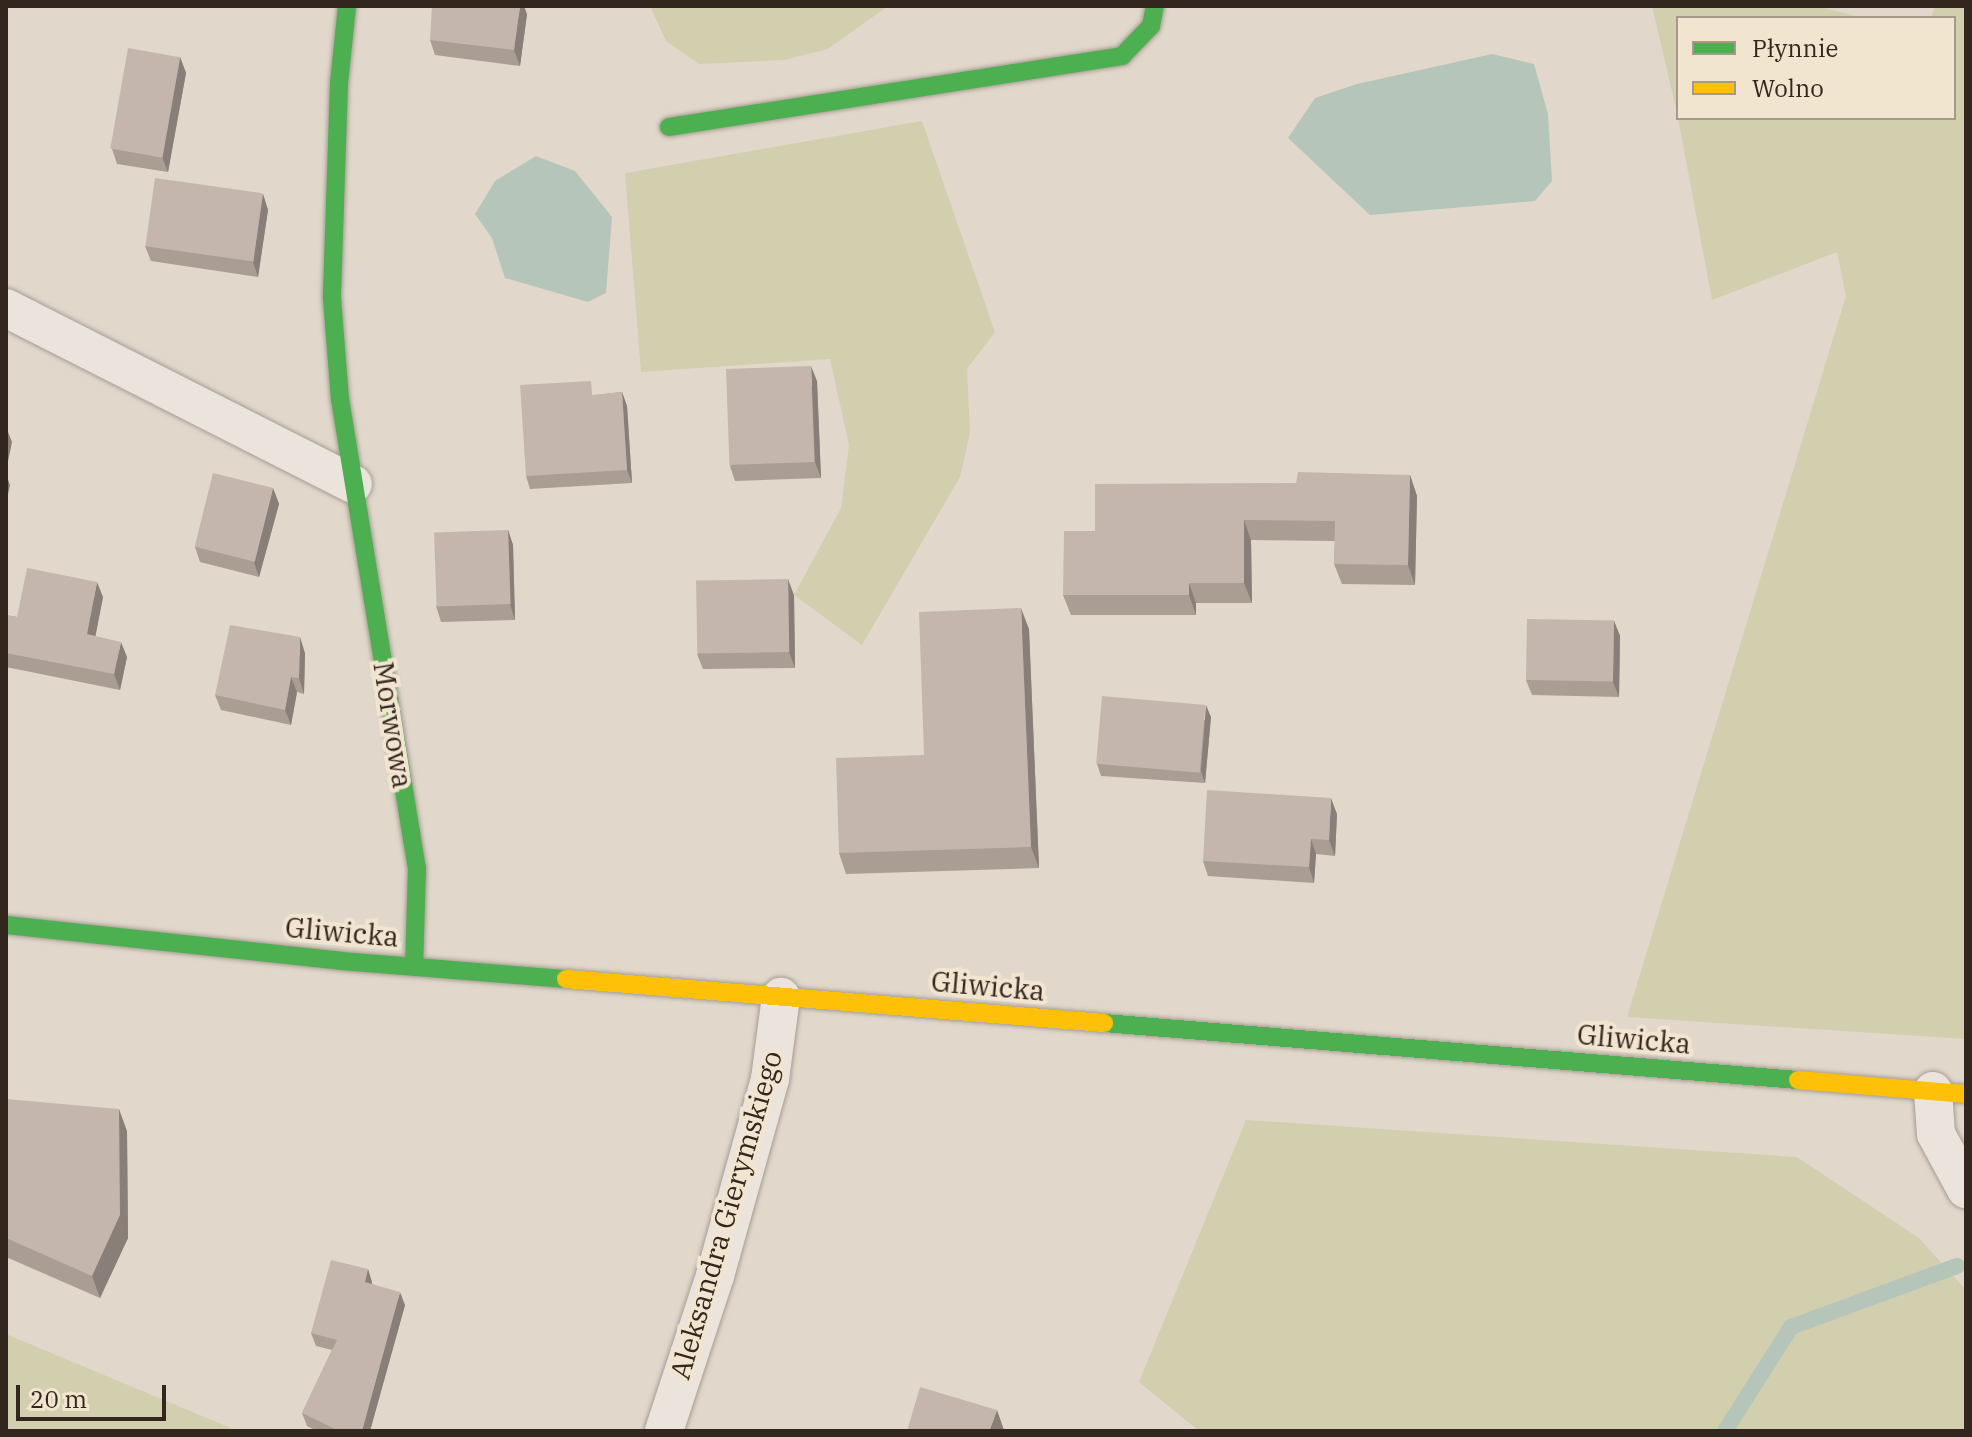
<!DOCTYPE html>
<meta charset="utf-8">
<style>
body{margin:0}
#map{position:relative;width:1972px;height:1437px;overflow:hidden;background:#e1d8cb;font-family:"IBM Plex Serif",serif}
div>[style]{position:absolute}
.green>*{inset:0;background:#d2cfae}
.water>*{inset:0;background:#b6c5ba}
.stream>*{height:16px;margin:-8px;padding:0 8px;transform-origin:8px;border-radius:8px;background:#b6c5ba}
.roads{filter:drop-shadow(0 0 2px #a69d94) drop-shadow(0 0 2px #a69d94)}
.street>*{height:38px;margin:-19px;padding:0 19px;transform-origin:19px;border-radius:19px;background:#eae4dc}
.fast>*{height:18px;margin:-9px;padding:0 9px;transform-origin:9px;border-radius:9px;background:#4caf50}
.slow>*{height:18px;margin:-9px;padding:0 9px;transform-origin:9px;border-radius:9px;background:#ffc107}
.wall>*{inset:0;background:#a99d94}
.shaded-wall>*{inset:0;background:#897f78}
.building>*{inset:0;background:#c4b6ac;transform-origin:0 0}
span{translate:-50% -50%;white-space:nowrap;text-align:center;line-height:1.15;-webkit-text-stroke:8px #f2e5d0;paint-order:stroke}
.street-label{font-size:28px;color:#33261e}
.frame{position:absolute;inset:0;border:8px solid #33261e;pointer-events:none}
.legend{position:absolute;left:1676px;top:16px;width:280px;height:104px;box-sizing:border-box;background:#f2e5d0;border:2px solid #a69989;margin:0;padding:10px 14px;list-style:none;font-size:24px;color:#33261e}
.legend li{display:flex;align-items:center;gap:16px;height:40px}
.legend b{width:40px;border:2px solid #a69989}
.scale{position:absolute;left:16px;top:1385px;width:150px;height:36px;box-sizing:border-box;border:4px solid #33261e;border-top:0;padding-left:10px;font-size:24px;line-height:28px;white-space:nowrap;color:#33261e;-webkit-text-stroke:6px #f2e5d0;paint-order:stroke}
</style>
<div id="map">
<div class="green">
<i style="clip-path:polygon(650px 6px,888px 6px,828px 49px,784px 60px,699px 64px,666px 41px)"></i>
<i style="clip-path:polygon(1652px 6px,1816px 6px,1864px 18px,1678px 18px,1678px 117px)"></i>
<i style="clip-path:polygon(1935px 6px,1966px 6px,1966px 1039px,1627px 1017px,1846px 296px,1837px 252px,1712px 300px,1678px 118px,1954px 118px,1954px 18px,1931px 18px)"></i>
<i style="clip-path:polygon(922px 121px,995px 332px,967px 369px,970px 433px,960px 477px,862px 645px,794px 595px,841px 508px,849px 445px,830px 359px,641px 372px,625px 173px)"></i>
<i style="clip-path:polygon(1246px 1120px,1797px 1157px,1919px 1238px,1966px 1290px,1966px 1431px,1199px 1431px,1139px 1382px)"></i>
<i style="clip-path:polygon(6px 1334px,238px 1431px,6px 1431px)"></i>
</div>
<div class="water">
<i style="clip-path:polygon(1492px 54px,1534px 64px,1548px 114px,1552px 181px,1535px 201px,1370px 215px,1288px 138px,1315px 98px,1357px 84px)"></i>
<i style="clip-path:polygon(536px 156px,575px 171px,612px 217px,606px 293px,588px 302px,505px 278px,492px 238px,475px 214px,495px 181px)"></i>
</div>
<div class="stream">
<i style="left:1725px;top:1431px;width:123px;rotate:-57.6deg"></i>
<i style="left:1791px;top:1327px;width:177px;rotate:-20.2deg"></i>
</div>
<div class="roads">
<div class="street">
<i style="left:6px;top:308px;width:389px;rotate:26.9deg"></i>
<i style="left:1933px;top:1091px;width:43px;rotate:86deg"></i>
<i style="left:1936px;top:1134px;width:63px;rotate:61.4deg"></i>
<i style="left:664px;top:1431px;width:163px;rotate:-71.8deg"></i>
<i style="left:715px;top:1276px;width:205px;rotate:-74.4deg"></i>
<i style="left:770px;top:1079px;width:83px;rotate:-82.4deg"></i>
</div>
<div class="fast">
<i style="left:347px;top:6px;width:77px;rotate:95.9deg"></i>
<i style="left:339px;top:83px;width:215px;rotate:91.9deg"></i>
<i style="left:332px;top:298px;width:101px;rotate:85.5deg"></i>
<i style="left:340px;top:399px;width:475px;rotate:80.7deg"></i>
<i style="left:417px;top:868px;width:99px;rotate:91.7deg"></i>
<i style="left:669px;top:127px;width:459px;rotate:-8.9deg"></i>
<i style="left:1122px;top:56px;width:42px;rotate:-46deg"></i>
<i style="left:1151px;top:26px;width:20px;rotate:-79deg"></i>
<i style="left:6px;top:925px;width:337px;rotate:6.1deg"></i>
<i style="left:341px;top:961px;width:226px;rotate:4.6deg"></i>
<i style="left:1104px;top:1023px;width:696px;rotate:4.7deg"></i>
</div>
<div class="slow">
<i style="left:566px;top:979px;width:540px;rotate:4.68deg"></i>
<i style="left:1798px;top:1080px;width:169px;rotate:4.8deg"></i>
</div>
</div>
<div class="wall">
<i style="clip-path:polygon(527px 14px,520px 66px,435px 55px,430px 40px)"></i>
<i style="clip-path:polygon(180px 57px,186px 73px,168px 172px,117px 164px,112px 149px)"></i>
<i style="clip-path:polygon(263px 194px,268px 210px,258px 277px,151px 261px,145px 246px)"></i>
<i style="clip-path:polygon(817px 381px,821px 478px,735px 481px,730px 466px)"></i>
<i style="clip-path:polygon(622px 392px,627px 406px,632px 483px,530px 489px,526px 476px,596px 395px)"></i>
<i style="clip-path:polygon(1410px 475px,1417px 496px,1415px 585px,1342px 584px,1334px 564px,1335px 541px,1251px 540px,1252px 603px,1196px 603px,1196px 615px,1071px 615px,1063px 595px,1095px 531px,1296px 483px)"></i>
<i style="clip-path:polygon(273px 488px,279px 504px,259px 577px,200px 562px,195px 547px)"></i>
<i style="clip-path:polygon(508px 530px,513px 545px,515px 620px,441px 622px,436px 606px)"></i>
<i style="clip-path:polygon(794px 595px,795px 668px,703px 669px,697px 654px)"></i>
<i style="clip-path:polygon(103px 597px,95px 636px,127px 657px,120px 690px,6px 667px,6px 615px,17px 617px)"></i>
<i style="clip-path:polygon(1614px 621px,1620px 636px,1619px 697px,1532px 695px,1526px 680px)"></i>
<i style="clip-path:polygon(1029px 629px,1039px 868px,846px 874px,839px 853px,924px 755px)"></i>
<i style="clip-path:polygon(305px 653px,304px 694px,297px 692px,291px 725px,221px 710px,215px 695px)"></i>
<i style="clip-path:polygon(1211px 717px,1205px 783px,1101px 776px,1097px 764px)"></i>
<i style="clip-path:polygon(1337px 814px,1335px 856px,1316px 854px,1314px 883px,1208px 876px,1203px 861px)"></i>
<i style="clip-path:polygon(6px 1099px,127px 1131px,128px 1238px,100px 1298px,6px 1257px)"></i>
<i style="clip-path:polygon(368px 1269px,372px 1284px,405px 1305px,370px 1431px,317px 1431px,307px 1426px,302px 1413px,332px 1350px,316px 1346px,311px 1333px)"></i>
</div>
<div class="shaded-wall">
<i style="clip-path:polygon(520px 6px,524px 6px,527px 14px,520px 66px,514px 50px)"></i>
<i style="clip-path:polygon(180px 57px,186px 73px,168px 172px,162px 157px)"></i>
<i style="clip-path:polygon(263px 194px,268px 210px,258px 277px,253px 262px)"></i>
<i style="clip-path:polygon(811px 366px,817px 381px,821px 478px,815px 462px)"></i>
<i style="clip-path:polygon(622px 392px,627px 406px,632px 483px,627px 470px)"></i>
<i style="clip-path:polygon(6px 427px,12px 442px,6px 471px)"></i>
<i style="clip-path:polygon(6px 474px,10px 485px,6px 504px)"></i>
<i style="clip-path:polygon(1410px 475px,1417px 496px,1415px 585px,1408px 565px)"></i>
<i style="clip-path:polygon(273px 488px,279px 504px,259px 577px,254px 562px)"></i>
<i style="clip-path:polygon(1244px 520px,1251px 540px,1252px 603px,1244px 583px)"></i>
<i style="clip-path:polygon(508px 530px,513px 545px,515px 620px,510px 604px)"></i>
<i style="clip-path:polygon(788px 579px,794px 595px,795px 668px,789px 652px)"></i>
<i style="clip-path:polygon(97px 582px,103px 597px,93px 649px,87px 634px)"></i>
<i style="clip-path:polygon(1189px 583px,1196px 603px,1196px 615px,1189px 595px)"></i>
<i style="clip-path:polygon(1021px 608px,1029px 629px,1039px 868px,1031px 847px)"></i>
<i style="clip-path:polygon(1614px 621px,1620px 636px,1619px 697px,1613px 682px)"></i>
<i style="clip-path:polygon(300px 637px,305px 653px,304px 694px,299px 678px)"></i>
<i style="clip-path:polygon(121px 642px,127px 657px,120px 690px,114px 674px)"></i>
<i style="clip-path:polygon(291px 677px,297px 692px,291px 725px,285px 710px)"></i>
<i style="clip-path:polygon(1206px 705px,1211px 717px,1205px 783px,1201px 771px)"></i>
<i style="clip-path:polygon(1331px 798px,1337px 814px,1335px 856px,1329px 840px)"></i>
<i style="clip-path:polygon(1311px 839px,1316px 854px,1314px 883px,1309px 867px)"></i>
<i style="clip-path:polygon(119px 1109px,127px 1131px,128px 1238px,100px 1298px,92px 1276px)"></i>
<i style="clip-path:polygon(368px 1269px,372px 1282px,369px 1295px,365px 1282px)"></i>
<i style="clip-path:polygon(400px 1292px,405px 1305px,370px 1431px,362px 1431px)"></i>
<i style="clip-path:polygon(997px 1410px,1004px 1430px,1004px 1431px,991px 1431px,990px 1429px)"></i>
</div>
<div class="building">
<i style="clip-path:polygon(432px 6px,520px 6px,514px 50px,430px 40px)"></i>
<i style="left:128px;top:48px;width:53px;height:102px;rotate:10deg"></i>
<i style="left:155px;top:178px;width:109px;height:69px;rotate:8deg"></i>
<i style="left:811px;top:366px;width:96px;height:85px;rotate:88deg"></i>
<i style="clip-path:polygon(591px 381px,592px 395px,622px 392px,627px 470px,526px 476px,520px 385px)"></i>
<i style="clip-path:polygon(1298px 472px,1410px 475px,1408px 565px,1334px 564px,1335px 521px,1244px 520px,1244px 583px,1189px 583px,1189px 595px,1063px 595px,1064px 531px,1095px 531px,1095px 484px,1296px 483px)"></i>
<i style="left:213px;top:473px;width:62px;height:76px;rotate:14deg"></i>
<i style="left:508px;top:530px;width:74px;height:74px;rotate:88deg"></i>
<i style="clip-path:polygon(27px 568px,97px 582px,87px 634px,121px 642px,114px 674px,6px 653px,6px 615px,17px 617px)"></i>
<i style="left:788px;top:579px;width:73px;height:92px;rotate:89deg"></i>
<i style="clip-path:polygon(1021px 608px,1031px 847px,839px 853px,836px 758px,924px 755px,919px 612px)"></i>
<i style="left:1527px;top:619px;width:87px;height:61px;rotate:1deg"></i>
<i style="clip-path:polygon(230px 625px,300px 637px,299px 678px,291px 677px,285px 710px,215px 695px)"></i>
<i style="left:1102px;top:696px;width:104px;height:68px;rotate:5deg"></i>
<i style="clip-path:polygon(1207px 790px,1331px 798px,1329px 840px,1311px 839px,1309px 867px,1203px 861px)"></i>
<i style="clip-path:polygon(6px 1099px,119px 1109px,120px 1215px,92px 1276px,6px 1238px)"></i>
<i style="clip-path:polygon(331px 1260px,368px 1269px,365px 1282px,400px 1292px,362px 1431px,339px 1431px,302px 1413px,337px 1340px,311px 1333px)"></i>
<i style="clip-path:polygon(920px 1387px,997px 1410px,990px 1429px,996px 1431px,907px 1431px)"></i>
</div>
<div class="street-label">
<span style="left:393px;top:725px;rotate:81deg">Morwowa</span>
<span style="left:342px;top:932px;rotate:5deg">Gliwicka</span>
<span style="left:988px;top:986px;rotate:5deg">Gliwicka</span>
<span style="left:1634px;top:1039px;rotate:5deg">Gliwicka</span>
<span style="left:726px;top:1215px;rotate:-74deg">Aleksandra Gierymskiego</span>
</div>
<div class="frame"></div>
<ul class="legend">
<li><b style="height:10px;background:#4caf50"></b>Płynnie</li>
<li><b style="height:10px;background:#ffc107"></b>Wolno</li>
</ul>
<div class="scale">20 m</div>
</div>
